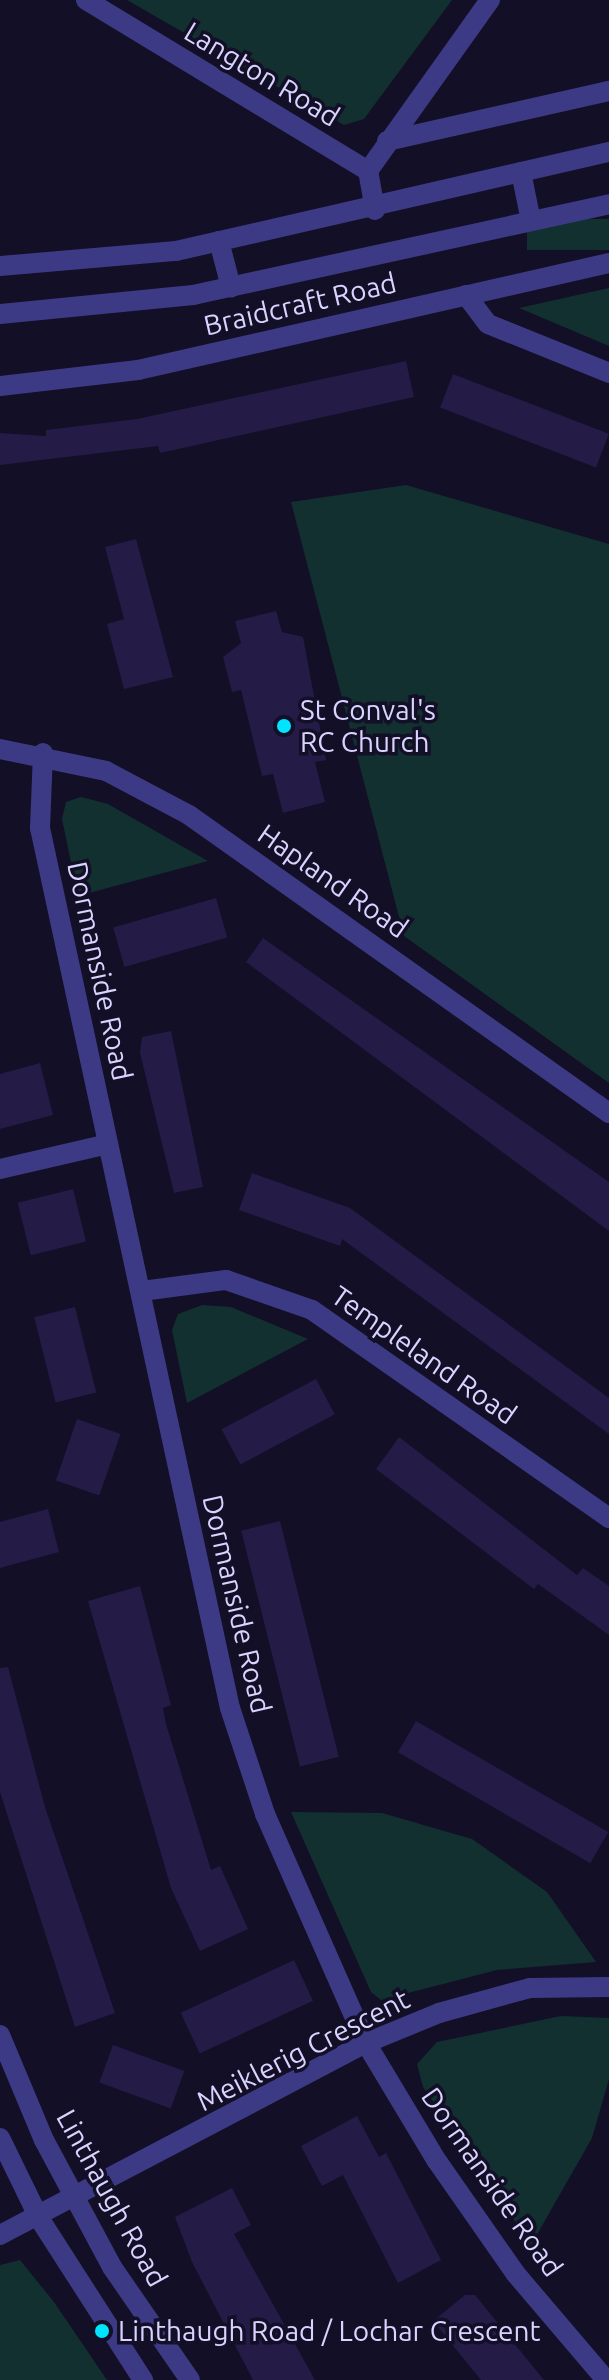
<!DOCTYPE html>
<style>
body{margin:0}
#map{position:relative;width:609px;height:2380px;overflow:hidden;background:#130f26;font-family:Ubuntu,sans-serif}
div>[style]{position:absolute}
.green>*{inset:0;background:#12302f;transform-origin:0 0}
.building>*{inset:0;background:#241b47;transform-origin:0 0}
.minor>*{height:20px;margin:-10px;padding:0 10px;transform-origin:10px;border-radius:10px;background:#3d3a85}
.dots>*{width:22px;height:22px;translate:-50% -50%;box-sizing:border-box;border:4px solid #130f26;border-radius:50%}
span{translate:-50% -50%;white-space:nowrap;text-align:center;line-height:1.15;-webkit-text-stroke:7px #130f26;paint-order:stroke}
.street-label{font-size:28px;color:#d9d4ff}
.poi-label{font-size:28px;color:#d9d4ff}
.left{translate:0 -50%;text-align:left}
</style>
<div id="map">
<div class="green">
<i style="clip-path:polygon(127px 0,452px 0,364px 119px,344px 125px)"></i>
<i style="left:609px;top:219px;width:31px;height:82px;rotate:90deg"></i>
<i style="clip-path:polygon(609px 288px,609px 346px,519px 308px)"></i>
<i style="clip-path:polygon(406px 485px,609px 544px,609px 1083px,404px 936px,291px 502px)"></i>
<i style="clip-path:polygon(81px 797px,108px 804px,208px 861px,78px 896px,62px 819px,66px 802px)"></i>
<i style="clip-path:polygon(202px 1305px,231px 1307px,308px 1339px,187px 1403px,172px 1330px,178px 1314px)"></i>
<i style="clip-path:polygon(291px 1812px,382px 1813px,472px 1839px,547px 1892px,596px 1962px,497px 1970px,381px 2000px,371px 1992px)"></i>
<i style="clip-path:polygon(561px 2016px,609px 2018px,609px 2079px,592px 2138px,531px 2245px,423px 2087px,417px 2064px,437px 2042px)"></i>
<i style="clip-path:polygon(20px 2260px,54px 2302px,107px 2380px,0 2380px,0 2265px)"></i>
</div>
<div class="building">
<i style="clip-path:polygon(406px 361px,414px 397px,160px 453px,158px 446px,0 465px,0 433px,46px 436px,46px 430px,137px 419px)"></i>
<i style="left:453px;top:374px;width:167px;height:36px;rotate:21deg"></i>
<i style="clip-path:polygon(136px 539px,173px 677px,124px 689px,107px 624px,124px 619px,105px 547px)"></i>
<i style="clip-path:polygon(276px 611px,282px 632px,303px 637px,326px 760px,315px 762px,325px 802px,283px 813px,273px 774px,262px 776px,241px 690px,232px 692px,223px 657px,241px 643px,235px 621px)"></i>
<i style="left:216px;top:898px;width:41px;height:107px;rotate:74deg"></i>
<i style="clip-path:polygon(263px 938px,609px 1182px,609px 1231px,246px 962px)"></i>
<i style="clip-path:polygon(171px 1031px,203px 1187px,174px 1193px,140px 1053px,142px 1037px)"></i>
<i style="clip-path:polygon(40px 1063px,53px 1115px,0 1129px,0 1074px)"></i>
<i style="clip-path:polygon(252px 1173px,350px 1208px,609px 1398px,609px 1434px,342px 1239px,340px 1246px,239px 1210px)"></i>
<i style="left:73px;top:1189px;width:54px;height:57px;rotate:76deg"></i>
<i style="left:75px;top:1307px;width:88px;height:42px;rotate:76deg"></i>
<i style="left:316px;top:1379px;width:40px;height:107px;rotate:62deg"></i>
<i style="left:77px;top:1419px;width:46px;height:65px;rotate:19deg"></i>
<i style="clip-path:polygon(399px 1437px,577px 1575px,583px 1568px,609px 1586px,609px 1635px,538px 1584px,534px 1589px,376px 1469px)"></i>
<i style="clip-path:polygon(48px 1509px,59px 1552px,0 1568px,0 1522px)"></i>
<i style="left:280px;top:1521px;width:243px;height:40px;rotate:76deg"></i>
<i style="clip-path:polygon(140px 1586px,171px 1705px,163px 1708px,166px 1724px,211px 1870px,220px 1866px,248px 1929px,200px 1951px,171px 1888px,88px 1601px)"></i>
<i style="clip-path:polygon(8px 1667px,45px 1807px,115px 2013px,75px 2027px,0 1792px,0 1668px)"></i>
<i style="left:416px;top:1721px;width:222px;height:36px;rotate:30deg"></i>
<i style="left:294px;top:1960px;width:45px;height:125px;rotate:65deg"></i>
<i style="left:113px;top:2045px;width:76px;height:40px;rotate:20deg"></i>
<i style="clip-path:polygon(357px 2116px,379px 2157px,386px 2153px,441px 2260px,398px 2283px,343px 2175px,322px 2186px,301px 2146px)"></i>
<i style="clip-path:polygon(232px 2188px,251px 2225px,234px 2234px,315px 2380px,253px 2380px,192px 2262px,175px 2217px)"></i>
<i style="clip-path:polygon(465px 2295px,475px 2295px,544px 2380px,481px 2380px,433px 2321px)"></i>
</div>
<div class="minor">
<i style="left:86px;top:0;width:330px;rotate:31.2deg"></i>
<i style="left:387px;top:141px;width:228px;rotate:-12.7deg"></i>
<i style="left:521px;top:172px;width:50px;rotate:78.5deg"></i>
<i style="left:375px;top:210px;width:40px;rotate:-100deg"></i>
<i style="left:368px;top:171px;width:210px;rotate:-54.5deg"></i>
<i style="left:219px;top:241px;width:48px;rotate:75.4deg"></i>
<i style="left:0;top:266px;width:177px;rotate:-4.9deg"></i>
<i style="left:176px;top:251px;width:444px;rotate:-12.9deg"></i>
<i style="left:466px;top:295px;width:36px;rotate:53deg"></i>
<i style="left:488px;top:324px;width:131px;rotate:22deg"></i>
<i style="left:0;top:314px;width:194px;rotate:-5.6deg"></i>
<i style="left:193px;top:295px;width:426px;rotate:-12.3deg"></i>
<i style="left:0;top:386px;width:139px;rotate:-6.6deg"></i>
<i style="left:138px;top:370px;width:483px;rotate:-12.8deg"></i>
<i style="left:0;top:749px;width:108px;rotate:11.7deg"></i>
<i style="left:106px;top:771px;width:94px;rotate:27.9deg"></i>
<i style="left:189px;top:815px;width:515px;rotate:35.36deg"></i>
<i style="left:43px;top:753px;width:75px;rotate:92.3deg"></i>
<i style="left:40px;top:828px;width:900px;rotate:77.82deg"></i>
<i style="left:230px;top:1708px;width:112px;rotate:71.7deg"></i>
<i style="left:265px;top:1814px;width:250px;rotate:66.2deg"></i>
<i style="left:366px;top:2043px;width:138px;rotate:59deg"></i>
<i style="left:437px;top:2161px;width:136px;rotate:55.1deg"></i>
<i style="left:515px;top:2273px;width:140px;rotate:49.6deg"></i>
<i style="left:0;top:1169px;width:111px;rotate:-13deg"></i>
<i style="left:142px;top:1291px;width:85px;rotate:-7.5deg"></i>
<i style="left:226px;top:1280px;width:91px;rotate:19.2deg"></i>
<i style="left:312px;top:1310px;width:363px;rotate:35deg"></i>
<i style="left:0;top:2035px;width:114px;rotate:67.3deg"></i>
<i style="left:44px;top:2140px;width:144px;rotate:61.8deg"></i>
<i style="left:112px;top:2267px;width:137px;rotate:55.4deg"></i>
<i style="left:0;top:2138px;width:89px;rotate:64deg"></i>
<i style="left:39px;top:2218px;width:193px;rotate:57.3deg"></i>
<i style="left:0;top:2235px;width:413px;rotate:-27.7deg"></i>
<i style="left:366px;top:2043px;width:79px;rotate:-22.3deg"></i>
<i style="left:439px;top:2013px;width:94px;rotate:-15.4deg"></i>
<i style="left:530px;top:1988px;width:79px;rotate:-0.7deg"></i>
</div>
<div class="dots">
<i style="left:284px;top:726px;background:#00e5ff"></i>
<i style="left:102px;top:2331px;background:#00e5ff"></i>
</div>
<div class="street-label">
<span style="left:262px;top:74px;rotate:31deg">Langton Road</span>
<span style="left:300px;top:304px;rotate:-13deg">Braidcraft Road</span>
<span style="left:333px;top:881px;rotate:35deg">Hapland Road</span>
<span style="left:100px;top:971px;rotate:78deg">Dormanside Road</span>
<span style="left:424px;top:1355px;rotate:35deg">Templeland Road</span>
<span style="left:237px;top:1604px;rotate:77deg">Dormanside Road</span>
<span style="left:303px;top:2050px;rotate:-27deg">Meiklerig Crescent</span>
<span style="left:492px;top:2182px;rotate:55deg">Dormanside Road</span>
<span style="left:112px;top:2198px;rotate:61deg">Linthaugh Road</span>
</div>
<div class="poi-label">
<span class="left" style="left:300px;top:726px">St Conval's<br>RC Church</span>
<span class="left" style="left:118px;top:2331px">Linthaugh Road / Lochar Crescent</span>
</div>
</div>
